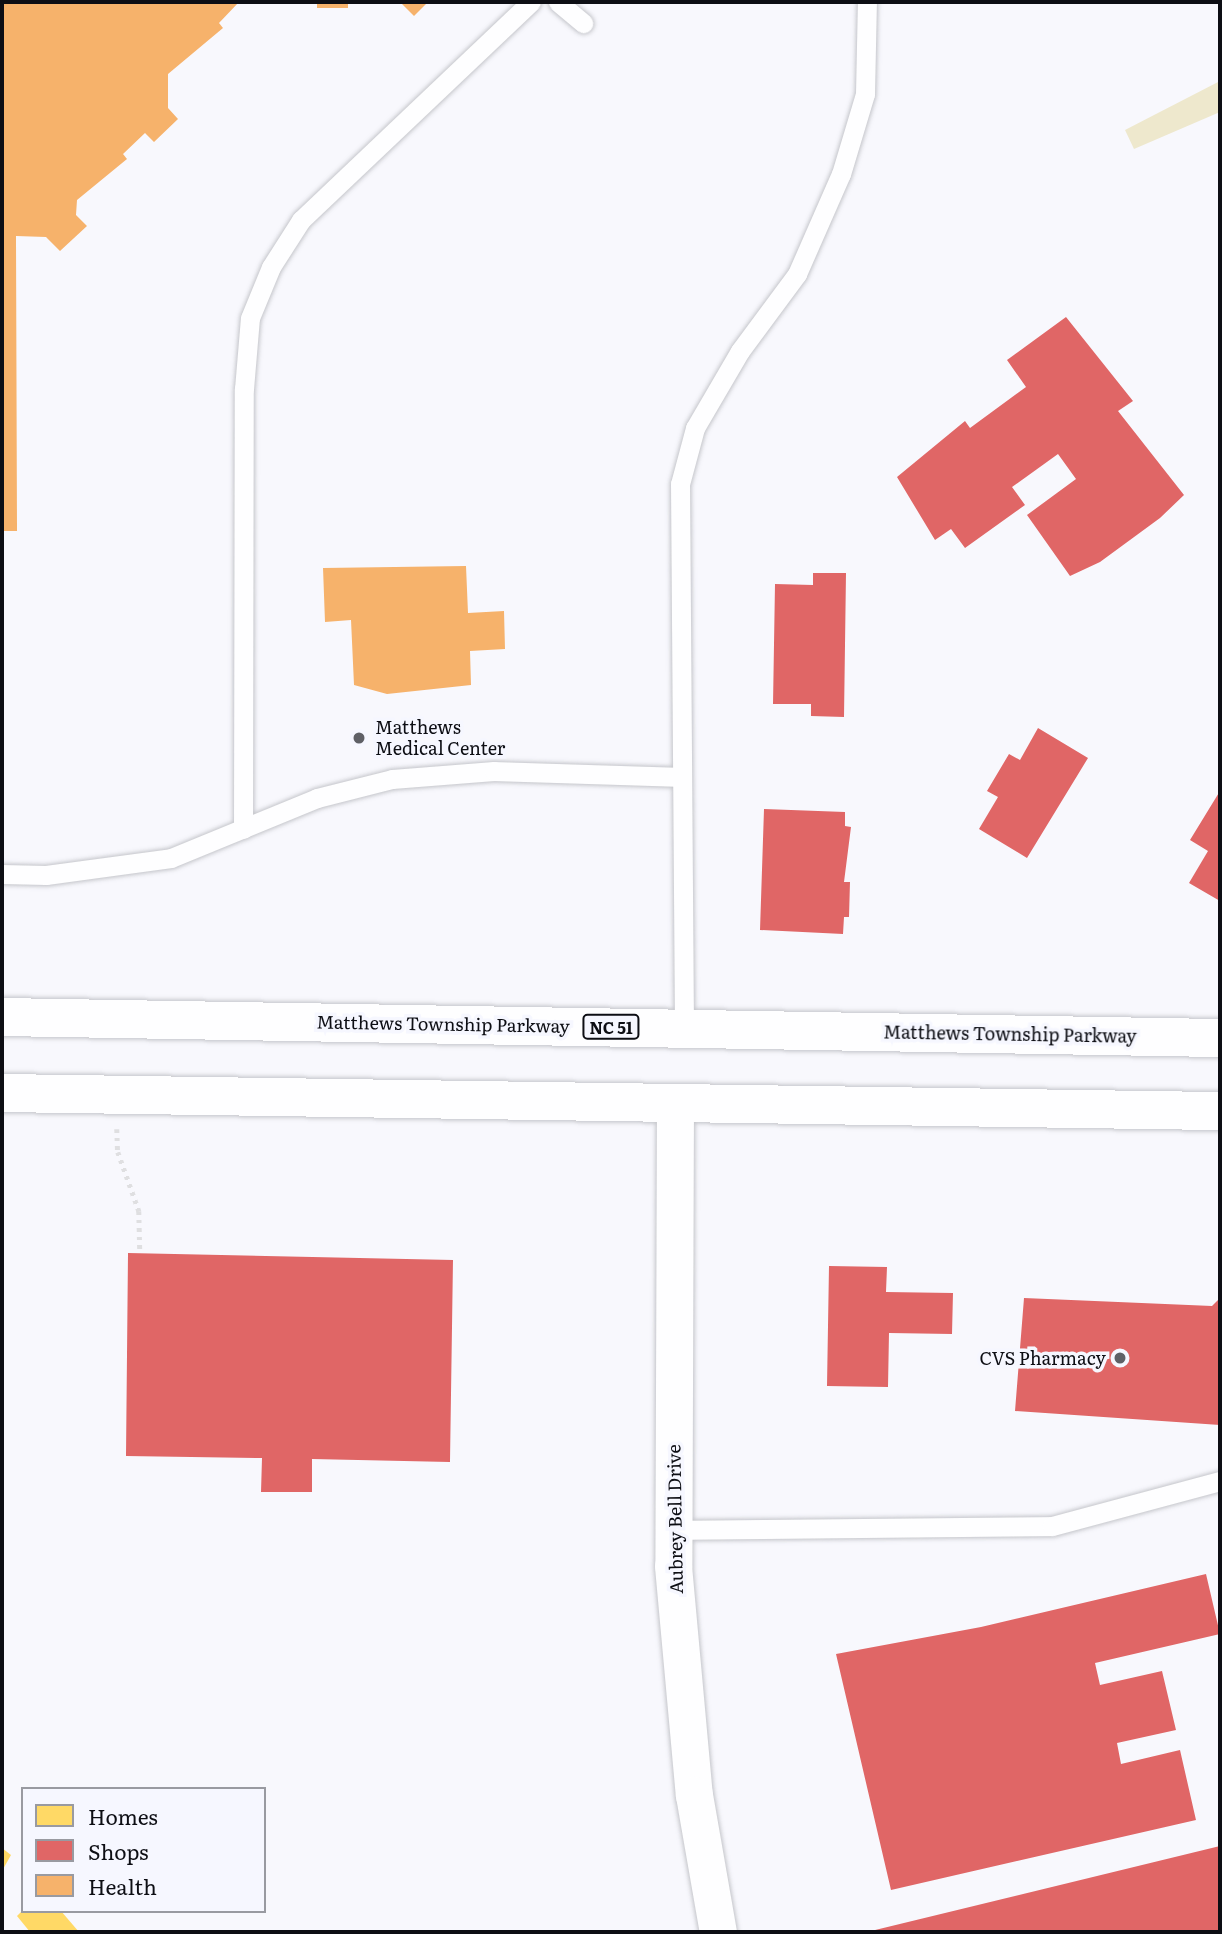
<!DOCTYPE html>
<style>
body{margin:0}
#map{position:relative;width:1222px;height:1934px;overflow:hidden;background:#f8f8fd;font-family:Literata,serif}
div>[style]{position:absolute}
.green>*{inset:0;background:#eee8cd}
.homes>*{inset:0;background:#ffd966}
.shops>*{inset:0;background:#e06666}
.health>*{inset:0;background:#f6b26b;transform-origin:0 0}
.path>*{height:4.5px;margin-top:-2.25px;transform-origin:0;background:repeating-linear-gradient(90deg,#dfdfe1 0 3.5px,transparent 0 8.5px)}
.roads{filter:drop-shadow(0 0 2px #c5c6cb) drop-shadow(0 0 2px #c5c6cb)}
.lane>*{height:19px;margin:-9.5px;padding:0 9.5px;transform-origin:9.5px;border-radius:9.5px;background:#fefeff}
.street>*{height:37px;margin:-18.5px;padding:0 18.5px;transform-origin:18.5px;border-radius:18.5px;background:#fefeff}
.primary>*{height:38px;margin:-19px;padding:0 19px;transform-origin:19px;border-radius:19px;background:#fefeff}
.dots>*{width:19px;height:19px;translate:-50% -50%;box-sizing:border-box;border:4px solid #f6f7ff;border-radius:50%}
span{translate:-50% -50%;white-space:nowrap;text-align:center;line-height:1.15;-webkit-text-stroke:7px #f6f7ff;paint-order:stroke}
.shield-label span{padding:2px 5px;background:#f6f7ff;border:2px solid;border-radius:5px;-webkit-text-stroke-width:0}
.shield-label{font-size:16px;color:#0d0e14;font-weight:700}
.poi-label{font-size:18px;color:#0d0e14}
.left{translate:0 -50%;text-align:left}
.right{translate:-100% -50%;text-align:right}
.street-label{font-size:18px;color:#0d0e14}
.frame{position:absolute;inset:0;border:4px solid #0d0e14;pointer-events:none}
.legend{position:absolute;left:21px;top:1787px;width:245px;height:126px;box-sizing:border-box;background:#f6f7ff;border:2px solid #999aa1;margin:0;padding:9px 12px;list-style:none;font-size:21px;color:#0d0e14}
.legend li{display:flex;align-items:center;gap:14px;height:35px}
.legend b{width:35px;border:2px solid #999aa1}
</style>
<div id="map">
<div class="green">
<i style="clip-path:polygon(1220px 81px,1220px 112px,1134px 149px,1125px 130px)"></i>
</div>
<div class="homes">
<i style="clip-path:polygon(2px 1848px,11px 1855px,2px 1871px)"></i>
<i style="clip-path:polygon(22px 1911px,61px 1911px,79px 1932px,30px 1932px,17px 1916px)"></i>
</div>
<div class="shops">
<i style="clip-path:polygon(1066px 317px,1133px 401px,1118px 411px,1184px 495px,1160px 518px,1100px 562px,1070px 576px,1027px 515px,1076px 479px,1058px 454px,1012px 487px,1025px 505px,965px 548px,951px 529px,935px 540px,897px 477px,965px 421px,970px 428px,1026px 387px,1007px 360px)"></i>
<i style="clip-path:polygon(813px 573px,846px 573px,844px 717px,811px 716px,811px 704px,773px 704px,775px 584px,813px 585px)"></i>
<i style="clip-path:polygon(1038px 728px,1088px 758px,1027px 858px,979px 829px,998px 797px,987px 791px,1009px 754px,1020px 760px)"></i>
<i style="clip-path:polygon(1220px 791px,1220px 901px,1189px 883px,1208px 851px,1190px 840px)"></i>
<i style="clip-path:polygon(764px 809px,845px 812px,845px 826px,851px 827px,844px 882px,850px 882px,849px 917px,844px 917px,843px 934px,760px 930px)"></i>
<i style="clip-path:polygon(128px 1253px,453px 1260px,450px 1462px,312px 1459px,312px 1492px,261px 1492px,262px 1458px,126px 1456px)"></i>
<i style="clip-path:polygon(829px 1266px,887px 1267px,886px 1292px,953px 1293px,952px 1334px,889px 1333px,888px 1387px,827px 1386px)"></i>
<i style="clip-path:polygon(1024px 1298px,1212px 1306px,1220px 1298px,1220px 1425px,1015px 1411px)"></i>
<i style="clip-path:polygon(1206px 1574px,1220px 1634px,1095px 1663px,1100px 1685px,1162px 1671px,1176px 1730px,1117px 1743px,1121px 1764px,1180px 1750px,1196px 1820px,891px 1890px,836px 1654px,981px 1627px)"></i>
<i style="clip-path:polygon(1220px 1846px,1220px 1932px,871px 1932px,871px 1931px)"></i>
</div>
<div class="health">
<i style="clip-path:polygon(2px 2px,239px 2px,219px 23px,223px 28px,168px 74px,168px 108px,178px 119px,154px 142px,145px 133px,123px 154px,127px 159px,77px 200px,76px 215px,87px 226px,60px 251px,46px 237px,16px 236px,17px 531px,2px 531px)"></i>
<i style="left:317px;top:2px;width:31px;height:6px"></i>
<i style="clip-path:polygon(400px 2px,428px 2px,414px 16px)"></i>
<i style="clip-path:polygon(466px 566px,468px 613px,504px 611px,505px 649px,470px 651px,471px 685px,387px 694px,354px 685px,351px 620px,325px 622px,323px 568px)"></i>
</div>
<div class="path">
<i style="left:117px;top:1129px;width:23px;rotate:88deg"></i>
<i style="left:118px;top:1152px;width:63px;rotate:70.4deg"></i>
<i style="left:139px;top:1211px;width:42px;rotate:88.6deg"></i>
</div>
<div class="roads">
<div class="lane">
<i style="left:558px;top:2px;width:33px;rotate:40deg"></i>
<i style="left:243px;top:829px;width:440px;rotate:-89.9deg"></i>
<i style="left:244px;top:389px;width:71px;rotate:-85.2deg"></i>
<i style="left:250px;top:318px;width:55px;rotate:-67.6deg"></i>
<i style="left:271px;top:267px;width:56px;rotate:-57.4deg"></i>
<i style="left:301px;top:220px;width:317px;rotate:-43.5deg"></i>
<i style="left:2px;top:874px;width:44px;rotate:1.3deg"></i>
<i style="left:46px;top:875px;width:126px;rotate:-7.7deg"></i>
<i style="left:171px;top:858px;width:158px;rotate:-22.3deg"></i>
<i style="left:317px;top:798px;width:77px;rotate:-14.2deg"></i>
<i style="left:392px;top:779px;width:102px;rotate:-4.5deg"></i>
<i style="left:494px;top:771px;width:188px;rotate:1.8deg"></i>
<i style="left:684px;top:1028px;width:544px;rotate:-90.42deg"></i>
<i style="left:680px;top:484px;width:58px;rotate:-75deg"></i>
<i style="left:695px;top:428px;width:89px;rotate:-59.7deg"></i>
<i style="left:740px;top:351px;width:96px;rotate:-53.5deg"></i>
<i style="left:797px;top:274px;width:109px;rotate:-66.3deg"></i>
<i style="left:841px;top:174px;width:84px;rotate:-73.3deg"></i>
<i style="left:865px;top:94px;width:92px;rotate:-88.8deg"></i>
<i style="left:673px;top:1530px;width:379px;rotate:-0.6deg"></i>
<i style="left:1052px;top:1526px;width:174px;rotate:-15deg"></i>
</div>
<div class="street">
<i style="left:675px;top:1103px;width:463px;rotate:90.2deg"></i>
<i style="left:673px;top:1566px;width:230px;rotate:84.8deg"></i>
<i style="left:694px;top:1795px;width:139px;rotate:80.1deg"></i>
</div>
<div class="primary">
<i style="left:2px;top:1017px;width:1218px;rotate:0.99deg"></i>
<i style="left:2px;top:1093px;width:1218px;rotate:0.85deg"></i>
</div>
</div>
<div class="dots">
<i style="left:359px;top:738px;background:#5f6066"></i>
<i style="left:1120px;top:1358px;background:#5f6066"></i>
</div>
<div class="shield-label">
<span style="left:611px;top:1027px">NC 51</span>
</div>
<div class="poi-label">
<span class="left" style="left:375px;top:738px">Matthews<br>Medical Center</span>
<span class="right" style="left:1106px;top:1358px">CVS Pharmacy</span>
</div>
<div class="street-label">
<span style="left:443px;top:1024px;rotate:1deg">Matthews Township Parkway</span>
<span style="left:1010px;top:1034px;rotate:1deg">Matthews Township Parkway</span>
<span style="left:675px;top:1519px;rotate:-91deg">Aubrey Bell Drive</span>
</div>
<div class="frame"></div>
<ul class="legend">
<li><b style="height:19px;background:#ffd966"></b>Homes</li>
<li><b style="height:19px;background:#e06666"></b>Shops</li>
<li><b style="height:19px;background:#f6b26b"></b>Health</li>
</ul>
</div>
